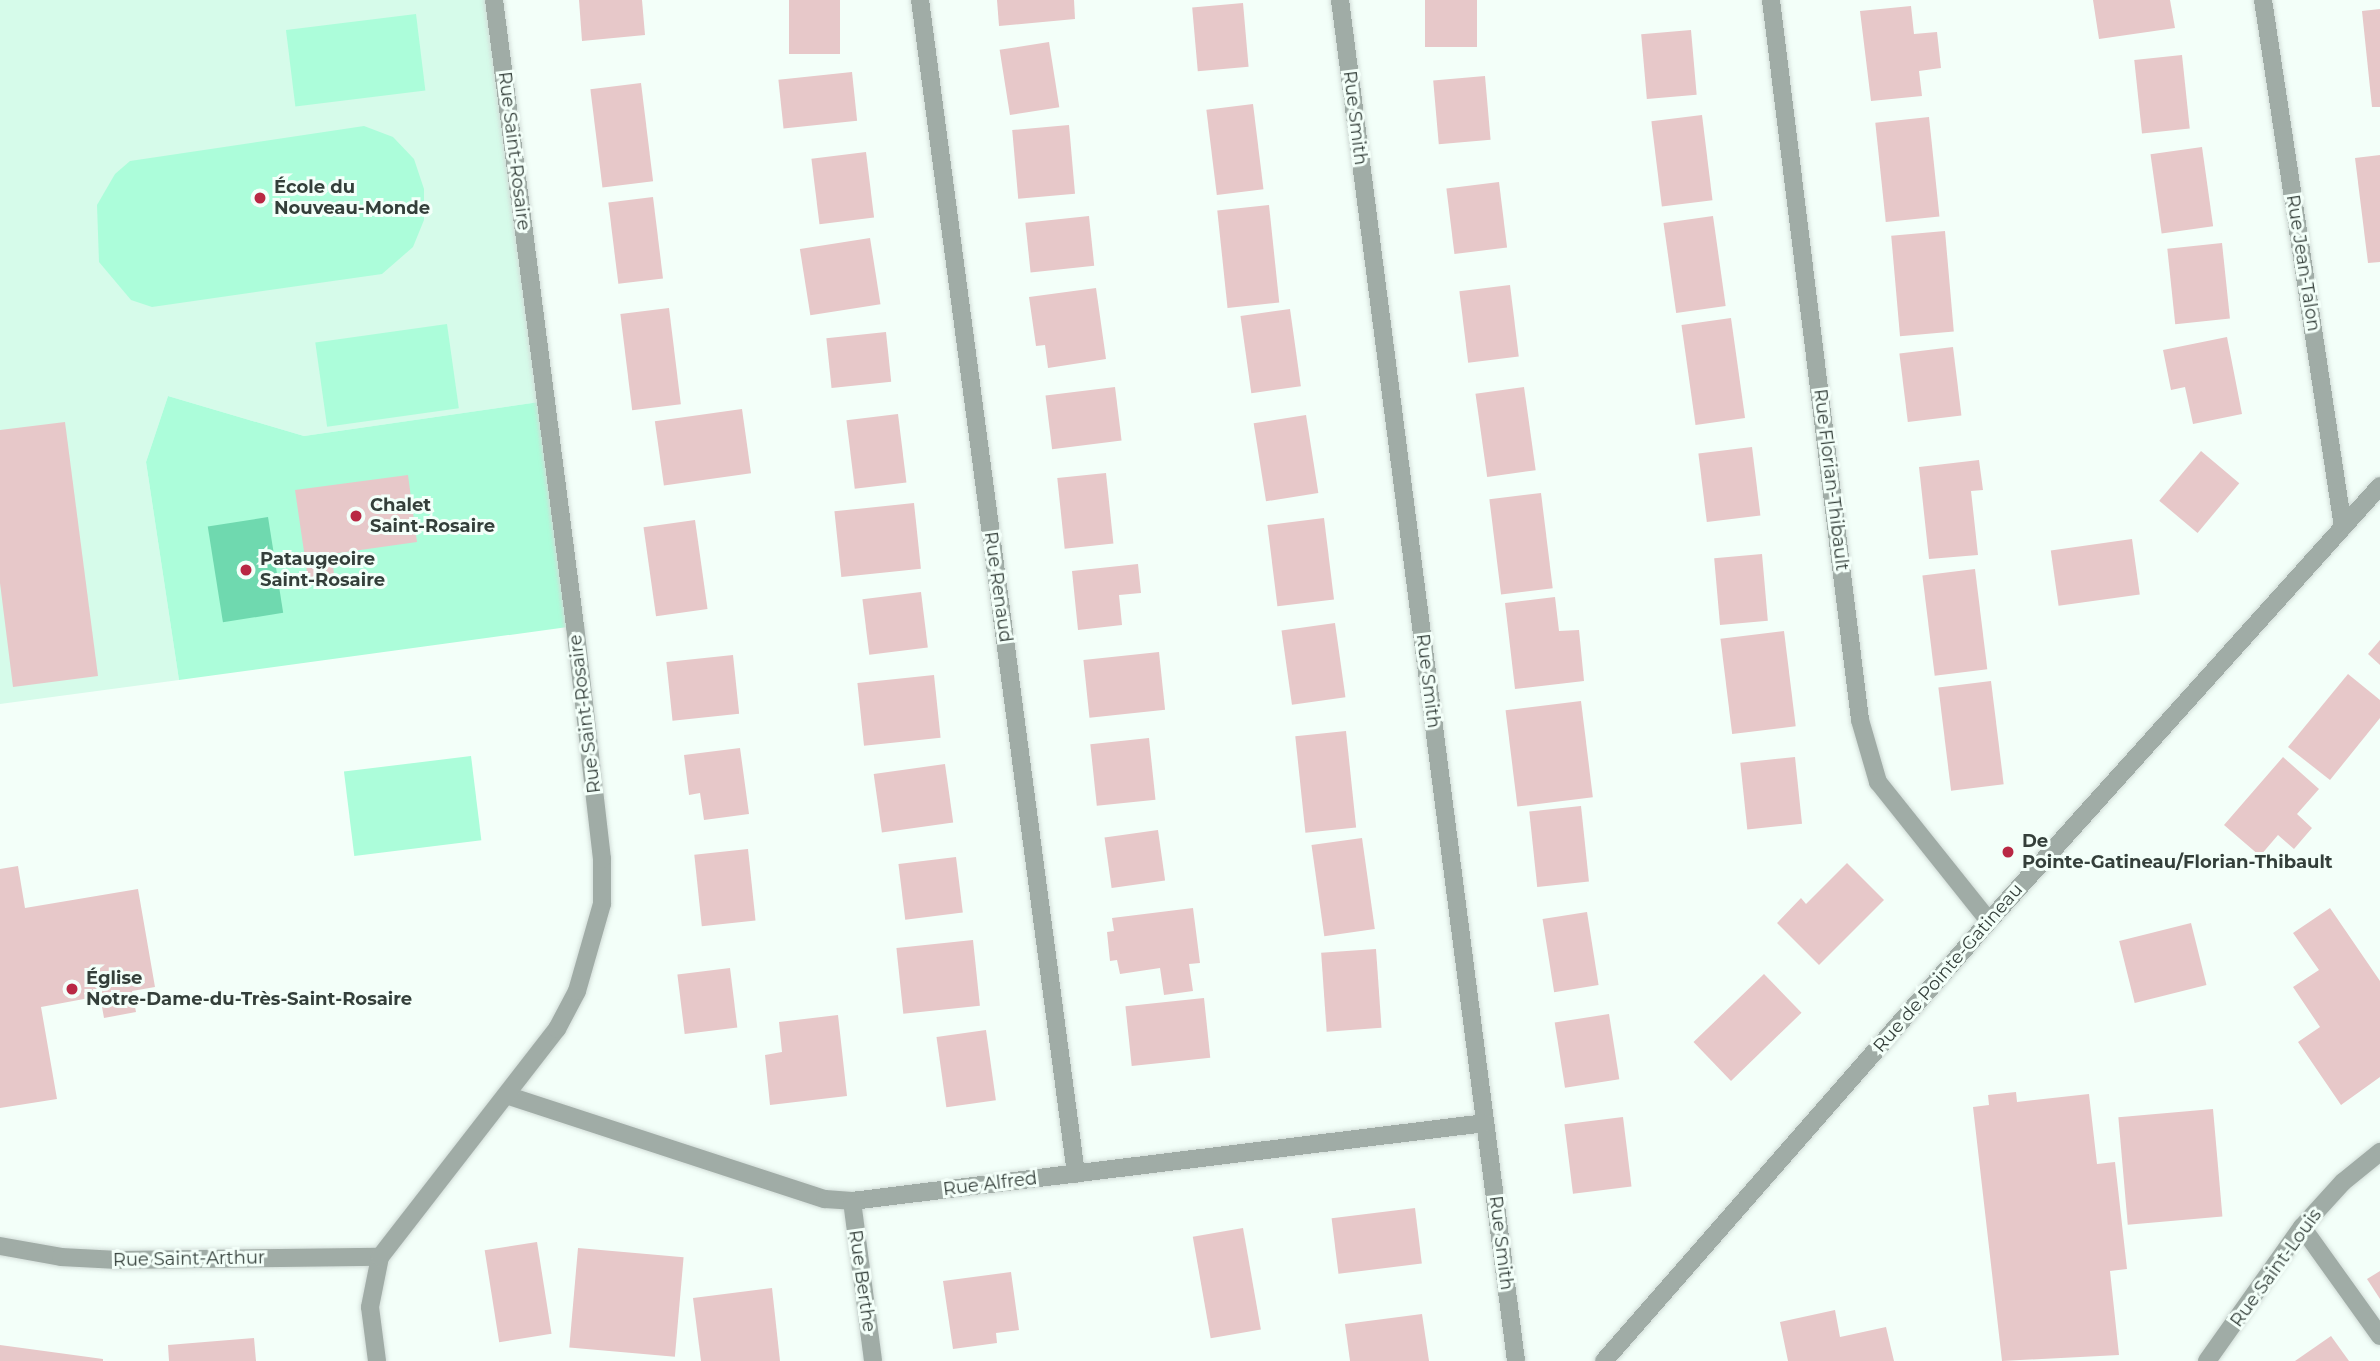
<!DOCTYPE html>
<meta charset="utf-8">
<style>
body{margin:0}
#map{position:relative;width:2380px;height:1361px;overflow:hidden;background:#f3fff9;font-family:Montserrat,sans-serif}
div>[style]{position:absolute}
.built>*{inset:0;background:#d6fbea}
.green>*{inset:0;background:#acfdda;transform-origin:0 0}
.water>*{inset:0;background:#6fd9af;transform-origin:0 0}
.building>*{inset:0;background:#e7c8c9;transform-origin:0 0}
.roads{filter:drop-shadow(0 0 2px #d1dcd7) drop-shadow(0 0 2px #d1dcd7)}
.service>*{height:18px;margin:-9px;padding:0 9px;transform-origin:9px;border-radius:9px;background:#a0aca6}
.minor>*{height:18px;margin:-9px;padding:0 9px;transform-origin:9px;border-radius:9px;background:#a0aca6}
.tertiary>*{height:18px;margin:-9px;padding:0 9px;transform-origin:9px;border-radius:9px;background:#a0aca6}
.dots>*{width:19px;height:19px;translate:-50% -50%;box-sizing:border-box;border:4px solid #f3fff9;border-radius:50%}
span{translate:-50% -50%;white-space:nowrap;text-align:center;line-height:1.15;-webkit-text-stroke:6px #f3fff9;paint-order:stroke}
.street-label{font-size:18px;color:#343f3a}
.poi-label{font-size:18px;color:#343f3a;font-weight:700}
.left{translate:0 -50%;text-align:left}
</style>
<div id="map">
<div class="built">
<i style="clip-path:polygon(0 0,494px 0,546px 401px,304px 436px,168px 396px,146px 462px,179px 680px,0 704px)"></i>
</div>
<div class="green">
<i style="left:416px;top:14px;width:77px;height:131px;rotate:83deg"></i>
<i style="clip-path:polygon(364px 126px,393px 137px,414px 159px,424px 189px,424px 220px,413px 247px,382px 274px,152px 307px,131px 300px,99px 262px,97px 205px,115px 174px,130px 161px)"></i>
<i style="left:447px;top:324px;width:85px;height:133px;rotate:82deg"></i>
<i style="clip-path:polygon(168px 396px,304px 436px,546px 401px,575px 626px,179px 680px,146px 462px)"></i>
<i style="left:471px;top:756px;width:85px;height:128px;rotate:83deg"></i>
</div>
<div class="water">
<i style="left:268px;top:517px;width:97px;height:61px;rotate:81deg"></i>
</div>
<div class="building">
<i style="clip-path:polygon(579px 0,642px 0,645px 35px,582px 41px)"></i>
<i style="left:789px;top:0;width:51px;height:54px"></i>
<i style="clip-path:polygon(997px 0,1074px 0,1075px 19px,999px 26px)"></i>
<i style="left:1425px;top:0;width:52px;height:47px"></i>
<i style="clip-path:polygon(2093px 0,2170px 0,2175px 28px,2099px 39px)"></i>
<i style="left:1243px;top:3px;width:64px;height:51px;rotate:85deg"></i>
<i style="clip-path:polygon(1911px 6px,1914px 34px,1937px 32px,1941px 68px,1919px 71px,1922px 96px,1871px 101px,1860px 11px)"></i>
<i style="clip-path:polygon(2380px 9px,2380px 107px,2372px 107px,2362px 11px)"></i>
<i style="left:1691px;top:30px;width:65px;height:50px;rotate:85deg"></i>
<i style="left:1049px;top:42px;width:66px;height:50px;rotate:81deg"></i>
<i style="left:2182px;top:55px;width:74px;height:48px;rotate:84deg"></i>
<i style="left:852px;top:72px;width:49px;height:74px;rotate:84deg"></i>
<i style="left:1485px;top:76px;width:64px;height:52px;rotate:85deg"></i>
<i style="left:641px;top:83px;width:99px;height:51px;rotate:83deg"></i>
<i style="left:1253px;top:104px;width:86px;height:47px;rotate:83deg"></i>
<i style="left:1702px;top:115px;width:86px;height:51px;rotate:83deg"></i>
<i style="left:1929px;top:117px;width:100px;height:54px;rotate:84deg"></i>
<i style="left:1069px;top:125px;width:69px;height:57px;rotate:85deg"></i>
<i style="left:2202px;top:147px;width:80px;height:52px;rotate:82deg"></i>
<i style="left:866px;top:152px;width:66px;height:55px;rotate:83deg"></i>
<i style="clip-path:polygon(2380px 155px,2380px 262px,2368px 263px,2355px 158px)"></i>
<i style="left:1499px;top:182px;width:66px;height:53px;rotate:83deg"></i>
<i style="left:653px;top:197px;width:82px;height:45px;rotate:83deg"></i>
<i style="left:1269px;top:205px;width:98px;height:52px;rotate:84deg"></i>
<i style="left:1089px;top:216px;width:50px;height:64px;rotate:84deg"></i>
<i style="left:1713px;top:216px;width:91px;height:50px;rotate:82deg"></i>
<i style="left:1945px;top:231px;width:101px;height:54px;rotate:85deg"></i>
<i style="left:870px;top:238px;width:67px;height:71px;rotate:81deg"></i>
<i style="left:2222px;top:243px;width:76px;height:55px;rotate:84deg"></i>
<i style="left:1510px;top:285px;width:72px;height:51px;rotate:83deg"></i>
<i style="clip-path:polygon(1096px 288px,1106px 359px,1048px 368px,1045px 345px,1036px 346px,1029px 297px)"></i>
<i style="left:669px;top:308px;width:97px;height:49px;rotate:83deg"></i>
<i style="left:1290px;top:309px;width:78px;height:50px;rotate:82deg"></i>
<i style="left:1731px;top:318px;width:101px;height:50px;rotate:82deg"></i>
<i style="left:886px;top:332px;width:50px;height:60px;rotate:84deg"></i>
<i style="clip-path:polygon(2227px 337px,2242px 414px,2193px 424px,2185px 387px,2171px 390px,2163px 350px)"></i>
<i style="left:1953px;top:347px;width:69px;height:54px;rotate:83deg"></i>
<i style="left:1115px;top:387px;width:54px;height:70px;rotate:83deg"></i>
<i style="left:1524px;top:387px;width:84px;height:49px;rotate:82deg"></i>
<i style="left:742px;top:409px;width:65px;height:88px;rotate:82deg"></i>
<i style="left:898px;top:414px;width:69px;height:52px;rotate:83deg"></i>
<i style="left:1306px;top:415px;width:79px;height:53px;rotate:81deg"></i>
<i style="clip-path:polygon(65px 422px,98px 676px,13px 687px,0 583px,0 430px)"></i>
<i style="left:1752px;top:447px;width:69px;height:54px;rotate:83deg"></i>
<i style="left:2201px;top:451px;width:50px;height:65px;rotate:40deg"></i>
<i style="clip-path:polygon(1979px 460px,1983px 490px,1971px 491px,1978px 555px,1929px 559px,1919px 467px)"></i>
<i style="left:1106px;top:473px;width:71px;height:49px;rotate:84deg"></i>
<i style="clip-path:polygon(408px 475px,417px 542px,332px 554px,334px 575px,308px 579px,295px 490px)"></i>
<i style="left:1541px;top:493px;width:96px;height:52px;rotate:83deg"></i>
<i style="left:914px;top:503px;width:66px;height:80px;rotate:84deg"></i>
<i style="left:1324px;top:518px;width:82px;height:57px;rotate:83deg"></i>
<i style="left:695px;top:520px;width:90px;height:52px;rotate:82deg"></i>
<i style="left:2132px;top:539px;width:56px;height:82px;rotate:82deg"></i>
<i style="left:1762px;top:554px;width:67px;height:48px;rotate:85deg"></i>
<i style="clip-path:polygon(1138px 564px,1141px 593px,1119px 595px,1122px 625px,1078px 630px,1072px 571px)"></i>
<i style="left:1975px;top:569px;width:101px;height:53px;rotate:83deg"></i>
<i style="left:921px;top:592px;width:56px;height:59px;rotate:83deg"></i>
<i style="clip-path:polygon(1555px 597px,1559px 631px,1579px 630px,1584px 681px,1515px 689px,1505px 603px)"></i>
<i style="left:1335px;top:623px;width:75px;height:54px;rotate:82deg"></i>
<i style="left:1784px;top:631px;width:96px;height:64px;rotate:83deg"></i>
<i style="clip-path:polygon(2380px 640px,2380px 665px,2368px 654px)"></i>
<i style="left:1159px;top:652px;width:58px;height:76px;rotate:84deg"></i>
<i style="left:733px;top:655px;width:59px;height:67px;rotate:84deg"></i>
<i style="clip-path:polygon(2348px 674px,2380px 700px,2380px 718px,2330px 780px,2288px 747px)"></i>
<i style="left:934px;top:675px;width:63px;height:77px;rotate:84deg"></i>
<i style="left:1991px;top:681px;width:104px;height:53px;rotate:83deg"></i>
<i style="left:1581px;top:701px;width:97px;height:76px;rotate:83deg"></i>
<i style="left:1346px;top:731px;width:97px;height:51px;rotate:84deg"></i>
<i style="left:1149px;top:738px;width:62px;height:59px;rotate:84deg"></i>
<i style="clip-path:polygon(740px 748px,749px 814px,704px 820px,700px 793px,689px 795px,684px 755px)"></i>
<i style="left:1795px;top:757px;width:67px;height:55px;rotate:84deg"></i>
<i style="clip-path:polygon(2283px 757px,2319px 789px,2297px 814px,2312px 828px,2294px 849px,2278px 835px,2260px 856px,2224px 825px)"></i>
<i style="left:945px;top:764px;width:59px;height:72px;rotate:82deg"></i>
<i style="left:1581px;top:806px;width:76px;height:52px;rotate:84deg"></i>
<i style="left:1158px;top:830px;width:51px;height:54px;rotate:82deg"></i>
<i style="left:1362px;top:838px;width:92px;height:51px;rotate:82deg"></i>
<i style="left:748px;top:849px;width:72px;height:54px;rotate:84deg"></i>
<i style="left:956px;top:857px;width:56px;height:58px;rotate:83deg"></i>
<i style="clip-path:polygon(1847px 863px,1884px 900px,1819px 965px,1777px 923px,1801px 898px,1806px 904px)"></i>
<i style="clip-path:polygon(18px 866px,25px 908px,138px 889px,155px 987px,132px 991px,136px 1012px,104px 1018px,100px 996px,41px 1007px,57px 1099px,0 1108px,0 869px)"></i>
<i style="clip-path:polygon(1193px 908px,1200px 963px,1189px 964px,1193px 991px,1164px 995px,1160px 968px,1120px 974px,1117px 960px,1110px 961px,1107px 932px,1114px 931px,1112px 918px)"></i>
<i style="clip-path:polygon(2330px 908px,2380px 981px,2380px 1077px,2341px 1105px,2298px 1042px,2320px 1027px,2293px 987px,2319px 970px,2293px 933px)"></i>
<i style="left:1587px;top:912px;width:74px;height:45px;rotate:81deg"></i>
<i style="left:2191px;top:923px;width:64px;height:74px;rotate:76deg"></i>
<i style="left:973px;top:940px;width:66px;height:77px;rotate:84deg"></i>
<i style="left:1376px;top:949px;width:79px;height:55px;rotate:86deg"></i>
<i style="left:730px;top:968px;width:60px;height:53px;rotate:83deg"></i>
<i style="left:1764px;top:974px;width:54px;height:98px;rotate:46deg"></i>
<i style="left:1204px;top:998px;width:60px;height:79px;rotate:84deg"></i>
<i style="left:1609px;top:1014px;width:66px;height:55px;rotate:81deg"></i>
<i style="clip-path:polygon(838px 1015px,847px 1096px,770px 1105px,765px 1055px,782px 1052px,779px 1022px)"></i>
<i style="left:986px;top:1030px;width:71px;height:50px;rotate:82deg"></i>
<i style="clip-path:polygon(2016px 1092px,2017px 1102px,2089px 1094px,2097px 1164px,2115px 1162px,2127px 1269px,2110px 1271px,2119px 1355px,2002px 1361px,1973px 1107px,1989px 1105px,1988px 1095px)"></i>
<i style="left:2213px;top:1109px;width:108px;height:95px;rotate:85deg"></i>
<i style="left:1623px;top:1117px;width:70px;height:59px;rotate:83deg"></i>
<i style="left:1415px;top:1208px;width:56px;height:84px;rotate:83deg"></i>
<i style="left:1243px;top:1228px;width:103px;height:51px;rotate:80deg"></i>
<i style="left:537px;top:1242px;width:93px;height:53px;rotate:81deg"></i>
<i style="left:578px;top:1248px;width:106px;height:100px;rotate:5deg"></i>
<i style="clip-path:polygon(2380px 1271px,2380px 1299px,2367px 1279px)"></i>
<i style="clip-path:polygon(1011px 1272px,1019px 1330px,996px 1333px,997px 1343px,953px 1349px,943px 1281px)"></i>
<i style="clip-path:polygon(772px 1288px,780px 1361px,701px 1361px,693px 1298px)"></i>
<i style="clip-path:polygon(1835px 1310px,1840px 1337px,1886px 1327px,1894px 1361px,1788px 1361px,1780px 1322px)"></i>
<i style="clip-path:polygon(1422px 1314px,1429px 1361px,1350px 1361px,1345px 1324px)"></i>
<i style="clip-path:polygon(2331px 1336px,2349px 1361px,2295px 1361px)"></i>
<i style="clip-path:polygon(254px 1338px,256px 1361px,169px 1361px,168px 1345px)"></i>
<i style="clip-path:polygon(0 1345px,103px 1359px,103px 1361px,0 1361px)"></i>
</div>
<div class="roads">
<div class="service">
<i style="left:2302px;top:1227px;width:134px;rotate:54.4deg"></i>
</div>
<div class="minor">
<i style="left:920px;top:0;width:1184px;rotate:82.43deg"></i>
<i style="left:1340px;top:0;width:1372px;rotate:82.63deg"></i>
<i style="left:1771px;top:0;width:725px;rotate:82.95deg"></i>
<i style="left:1860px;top:720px;width:65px;rotate:73.8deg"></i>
<i style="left:1878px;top:782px;width:178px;rotate:51.4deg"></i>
<i style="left:2263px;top:0;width:533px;rotate:81.37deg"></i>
<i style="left:509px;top:1096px;width:332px;rotate:18.1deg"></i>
<i style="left:825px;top:1199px;width:27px;rotate:4deg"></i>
<i style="left:852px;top:1201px;width:638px;rotate:-7.02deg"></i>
<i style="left:852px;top:1201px;width:161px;rotate:82.5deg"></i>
<i style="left:0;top:1246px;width:62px;rotate:10.2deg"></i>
<i style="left:61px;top:1257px;width:57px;rotate:3deg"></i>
<i style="left:118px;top:1260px;width:262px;rotate:-0.7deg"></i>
<i style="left:377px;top:1361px;width:54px;rotate:-97.4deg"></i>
<i style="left:370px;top:1307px;width:51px;rotate:-78.7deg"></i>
<i style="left:380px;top:1257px;width:289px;rotate:-52.2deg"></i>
<i style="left:557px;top:1029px;width:43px;rotate:-62.2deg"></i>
<i style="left:577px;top:991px;width:91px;rotate:-74deg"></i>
<i style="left:602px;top:904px;width:45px;rotate:-90deg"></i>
<i style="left:602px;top:859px;width:235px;rotate:-96.6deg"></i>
<i style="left:575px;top:626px;width:631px;rotate:-97.37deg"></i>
<i style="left:1604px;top:1361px;width:585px;rotate:-48.81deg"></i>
<i style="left:1989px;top:921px;width:585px;rotate:-48.05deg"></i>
</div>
<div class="tertiary">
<i style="left:2207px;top:1361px;width:164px;rotate:-54.7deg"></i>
<i style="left:2302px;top:1227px;width:61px;rotate:-47.7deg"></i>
<i style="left:2343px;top:1182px;width:48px;rotate:-39deg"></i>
</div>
</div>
<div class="dots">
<i style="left:260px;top:198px;background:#b92844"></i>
<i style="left:356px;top:516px;background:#b92844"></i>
<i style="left:246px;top:570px;background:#b92844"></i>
<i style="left:2008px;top:852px;background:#b92844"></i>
<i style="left:72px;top:989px;background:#b92844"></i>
</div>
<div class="street-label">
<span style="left:1355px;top:118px;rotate:83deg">Rue Smith</span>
<span style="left:514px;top:151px;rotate:83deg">Rue Saint-Rosaire</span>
<span style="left:2303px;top:263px;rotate:81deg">Rue Jean-Talon</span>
<span style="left:1831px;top:480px;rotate:83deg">Rue Florian-Thibault</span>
<span style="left:998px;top:587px;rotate:82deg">Rue Renaud</span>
<span style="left:1428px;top:681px;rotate:83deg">Rue Smith</span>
<span style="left:585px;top:714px;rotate:-97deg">Rue Saint-Rosaire</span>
<span style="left:1948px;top:968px;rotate:-49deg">Rue de Pointe-Gatineau</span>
<span style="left:990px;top:1184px;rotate:-7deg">Rue Alfred</span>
<span style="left:1501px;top:1243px;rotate:83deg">Rue Smith</span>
<span style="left:189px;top:1259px;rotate:-1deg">Rue Saint-Arthur</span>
<span style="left:2276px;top:1268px;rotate:-54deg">Rue Saint-Louis</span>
<span style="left:862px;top:1281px;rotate:82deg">Rue Berthe</span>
</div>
<div class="poi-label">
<span class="left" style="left:274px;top:198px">École du<br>Nouveau-Monde</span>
<span class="left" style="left:370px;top:516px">Chalet<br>Saint-Rosaire</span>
<span class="left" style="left:260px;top:570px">Pataugeoire<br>Saint-Rosaire</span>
<span class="left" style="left:2022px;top:852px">De<br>Pointe-Gatineau/Florian-Thibault</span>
<span class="left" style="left:86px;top:989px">Église<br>Notre-Dame-du-Très-Saint-Rosaire</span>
</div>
</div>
